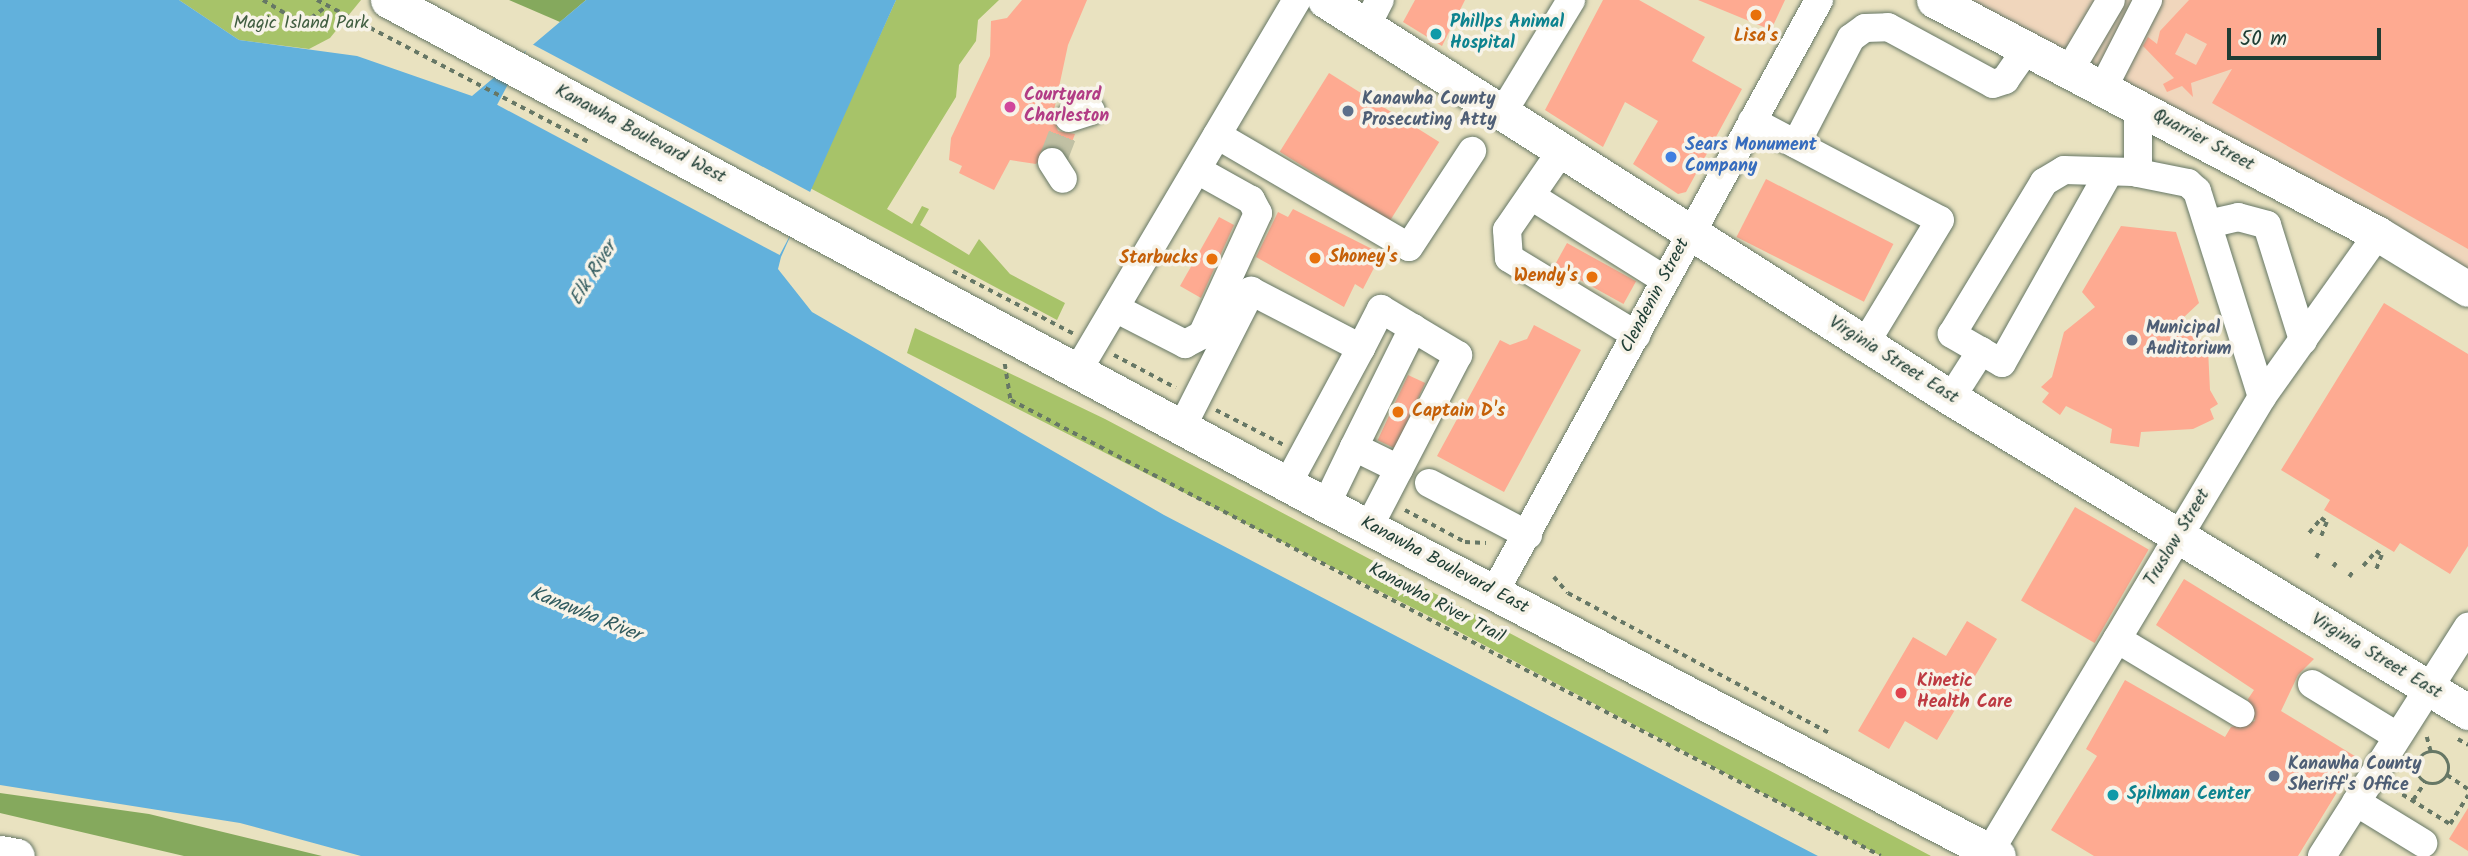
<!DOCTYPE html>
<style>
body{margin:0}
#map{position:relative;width:2468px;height:856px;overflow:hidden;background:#e9e2c0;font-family:Kalam,sans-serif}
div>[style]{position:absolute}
.built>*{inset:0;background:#f0d6bc}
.green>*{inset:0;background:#a7c369}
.forest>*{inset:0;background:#85a95d}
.water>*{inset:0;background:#62b1dc}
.pier>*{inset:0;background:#e9e2c0;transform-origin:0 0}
.building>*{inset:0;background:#feaa91;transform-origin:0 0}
.minor-tunnel>*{height:28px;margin-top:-14px;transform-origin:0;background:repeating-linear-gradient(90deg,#c1c1a4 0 28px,transparent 0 42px)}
.path>*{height:3.5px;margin-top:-1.75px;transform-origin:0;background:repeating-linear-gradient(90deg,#667765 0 5px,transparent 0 10px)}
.path>.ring{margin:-1.75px;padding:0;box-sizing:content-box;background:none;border:3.5px solid #667765;border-radius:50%}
.roads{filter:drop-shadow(0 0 2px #667765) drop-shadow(0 0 2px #667765)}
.minor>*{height:28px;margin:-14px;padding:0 14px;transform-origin:14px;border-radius:14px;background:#fff}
.major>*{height:35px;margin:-17.5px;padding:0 17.5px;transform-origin:17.5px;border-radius:17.5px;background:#fff}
.dots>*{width:19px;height:19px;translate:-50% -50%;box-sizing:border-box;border:4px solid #f7f3e8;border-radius:50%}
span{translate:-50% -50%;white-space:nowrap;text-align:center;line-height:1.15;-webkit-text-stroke:7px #f7f3e8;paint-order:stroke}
.park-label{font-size:18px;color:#415e41}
.culture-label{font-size:18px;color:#0d838f;font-weight:700}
.left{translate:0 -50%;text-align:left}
.food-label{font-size:18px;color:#c56008;font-weight:700}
.right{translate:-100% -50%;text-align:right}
.hotel-label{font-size:18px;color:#b23c85;font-weight:700}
.service-label{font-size:18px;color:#4e5e75;font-weight:700}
.street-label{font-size:18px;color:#1f3d34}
.shop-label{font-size:18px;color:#366cbe;font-weight:700}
.health-label{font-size:18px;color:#be3a42;font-weight:700}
.water-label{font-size:19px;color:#305a5e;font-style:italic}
.scale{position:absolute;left:2227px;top:28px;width:154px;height:32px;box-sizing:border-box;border:4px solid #1f3d34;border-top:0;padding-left:9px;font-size:21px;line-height:24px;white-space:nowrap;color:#1f3d34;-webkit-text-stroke:5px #f7f3e8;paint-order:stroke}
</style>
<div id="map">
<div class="built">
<i style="clip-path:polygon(1935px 0,2468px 0,2468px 288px)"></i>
</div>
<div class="green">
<i style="clip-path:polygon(179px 0,361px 0,330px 38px,309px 49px,239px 40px)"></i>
<i style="clip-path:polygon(896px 0,999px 0,978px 20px,976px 41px,959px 65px,956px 97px,887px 209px,912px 224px,922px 206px,929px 209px,920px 225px,969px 255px,979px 239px,1010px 274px,1065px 303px,1057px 320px,810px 188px)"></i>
<i style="clip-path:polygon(915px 328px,1105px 419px,1931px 856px,1881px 856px,1437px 620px,907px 353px)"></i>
</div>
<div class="forest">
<i style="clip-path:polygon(509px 0,586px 0,560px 22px)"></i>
<i style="clip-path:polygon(0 793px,149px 814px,322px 856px,184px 856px,0 813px)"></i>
</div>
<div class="water">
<i style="clip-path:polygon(0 0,179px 0,239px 40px,357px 56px,472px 96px,586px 0,896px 0,781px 257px,778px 269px,812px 312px,1164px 515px,1818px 856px,361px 856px,240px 823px,0 785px)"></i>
</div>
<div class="pier">
<i style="left:530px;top:43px;width:320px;height:70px;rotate:28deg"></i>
</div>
<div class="building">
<i style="clip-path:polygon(1022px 0,1087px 0,1068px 45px,1053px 115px,1058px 131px,1075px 134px,1067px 155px,1050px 146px,1036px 164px,1010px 160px,994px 190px,959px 173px,962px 166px,949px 160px,951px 138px,990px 56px,991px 21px,1007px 18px)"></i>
<i style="clip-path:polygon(1415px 0,1465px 0,1442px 46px,1403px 22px)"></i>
<i style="clip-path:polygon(1603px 0,1639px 0,1705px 37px,1692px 61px,1742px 89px,1686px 192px,1678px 194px,1633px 164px,1658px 121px,1625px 102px,1603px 147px,1545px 110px)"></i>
<i style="clip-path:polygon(1698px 0,1785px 0,1771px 30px)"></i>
<i style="clip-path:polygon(evenodd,2189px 0,2468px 0,2468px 249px,2212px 103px,2232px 69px,2191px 83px,2193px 97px,2182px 86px,2167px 92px,2163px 84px,2174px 78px,2143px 46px,2148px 37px,2157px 44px,2160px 31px,2189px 0,2186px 33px,2207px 44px,2196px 65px,2175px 54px,2186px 33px)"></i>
<i style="left:1329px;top:73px;width:130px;height:93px;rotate:32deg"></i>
<i style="left:1766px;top:179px;width:143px;height:65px;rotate:27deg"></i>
<i style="clip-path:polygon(1293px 209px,1374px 250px,1368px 262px,1375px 266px,1363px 289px,1355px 284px,1344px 307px,1256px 257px,1278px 212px,1288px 217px)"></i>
<i style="clip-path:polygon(1219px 217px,1234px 225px,1201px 298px,1180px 286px)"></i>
<i style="clip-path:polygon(2121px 226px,2176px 232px,2199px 303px,2183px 318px,2208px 349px,2210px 390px,2218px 404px,2210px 409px,2214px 419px,2193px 429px,2141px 432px,2139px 447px,2110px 443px,2112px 429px,2066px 406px,2060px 415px,2042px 402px,2049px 393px,2041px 387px,2052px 377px,2064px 332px,2095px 307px,2082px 292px)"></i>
<i style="left:1567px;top:243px;width:79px;height:26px;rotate:29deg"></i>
<i style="clip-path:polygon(2384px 303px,2468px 354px,2468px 546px,2450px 574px,2400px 543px,2394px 552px,2324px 510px,2330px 500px,2281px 470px)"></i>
<i style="clip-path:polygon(1534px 325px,1581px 350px,1504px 492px,1437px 456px,1500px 340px,1510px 345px,1527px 339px)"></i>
<i style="left:1408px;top:375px;width:19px;height:72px;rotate:25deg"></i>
<i style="left:2075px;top:507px;width:85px;height:108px;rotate:30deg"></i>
<i style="clip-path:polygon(2184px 579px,2314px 659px,2298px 675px,2281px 711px,2358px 758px,2298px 856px,2094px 856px,2051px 830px,2097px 756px,2086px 749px,2125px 680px,2225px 737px,2231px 727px,2255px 721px,2248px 699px,2254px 690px,2156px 625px)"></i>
<i style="clip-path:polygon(1967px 621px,1997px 639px,1937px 740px,1905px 721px,1889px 749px,1858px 731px,1913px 637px,1946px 656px)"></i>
<i style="clip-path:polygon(2468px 808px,2468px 851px,2449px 839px)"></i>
</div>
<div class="minor-tunnel">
<i style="left:1052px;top:162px;width:47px;rotate:-68.9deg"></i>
</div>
<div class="path">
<i style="left:263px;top:0;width:47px;rotate:31deg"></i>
<i style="left:303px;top:24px;width:30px;rotate:-37deg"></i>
<i style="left:317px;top:0;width:309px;rotate:27.6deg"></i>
<i style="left:953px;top:271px;width:136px;rotate:27.5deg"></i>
<i style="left:1114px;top:355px;width:70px;rotate:28deg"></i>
<i style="left:1005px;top:364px;width:36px;rotate:81deg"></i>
<i style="left:1011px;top:400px;width:982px;rotate:27.66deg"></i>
<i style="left:1216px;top:410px;width:76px;rotate:27.2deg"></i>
<i style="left:1405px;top:510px;width:68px;rotate:28.1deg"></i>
<i style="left:1465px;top:542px;width:21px;rotate:3deg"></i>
<i style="left:2309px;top:533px;width:19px;rotate:-51deg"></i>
<i style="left:2321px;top:518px;width:7px;rotate:34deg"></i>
<i style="left:2327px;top:522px;width:19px;rotate:111deg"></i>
<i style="left:2316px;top:558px;width:9px;rotate:-63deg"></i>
<i style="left:2363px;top:566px;width:20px;rotate:-49deg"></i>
<i style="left:2376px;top:551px;width:7px;rotate:34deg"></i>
<i style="left:2382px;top:555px;width:19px;rotate:111deg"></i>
<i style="left:2333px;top:567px;width:7px;rotate:-56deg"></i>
<i style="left:1554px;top:577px;width:21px;rotate:49deg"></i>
<i style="left:1568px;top:593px;width:296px;rotate:28.2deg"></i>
<i style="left:2349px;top:577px;width:7px;rotate:-56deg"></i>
<i style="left:2427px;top:737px;width:16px;rotate:75deg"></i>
<i style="left:2458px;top:739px;width:12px;rotate:31deg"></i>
<i class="ring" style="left:2417px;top:752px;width:28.5px;height:28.5px"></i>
<i style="left:2447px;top:775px;width:25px;rotate:34deg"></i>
<i style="left:2394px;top:789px;width:66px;rotate:32deg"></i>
<i style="left:2450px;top:824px;width:34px;rotate:-58deg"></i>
<i style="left:2413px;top:800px;width:22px;rotate:-56deg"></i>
</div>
<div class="roads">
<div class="minor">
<i style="left:1367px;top:25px;width:28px;rotate:-63deg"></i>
<i style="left:2069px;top:71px;width:82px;rotate:-59.4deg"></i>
<i style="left:2103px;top:88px;width:99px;rotate:-62.9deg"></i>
<i style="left:1503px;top:112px;width:131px;rotate:-58.7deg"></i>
<i style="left:1069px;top:118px;width:23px;rotate:-18deg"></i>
<i style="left:1752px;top:121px;width:212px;rotate:27.8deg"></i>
<i style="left:1940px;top:220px;width:145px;rotate:121.2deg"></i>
<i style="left:1217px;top:135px;width:222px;rotate:30.3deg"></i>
<i style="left:1409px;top:247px;width:115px;rotate:-56.7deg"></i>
<i style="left:1796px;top:144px;width:119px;rotate:-62.6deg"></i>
<i style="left:1851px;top:38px;width:17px;rotate:-36deg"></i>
<i style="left:1865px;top:28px;width:23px;rotate:-2deg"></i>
<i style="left:1888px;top:27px;width:119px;rotate:28.5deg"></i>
<i style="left:1993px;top:84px;width:13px;rotate:-18deg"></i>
<i style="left:2005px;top:80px;width:38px;rotate:-55deg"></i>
<i style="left:1562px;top:150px;width:97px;rotate:124.5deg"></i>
<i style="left:1507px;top:230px;width:28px;rotate:86deg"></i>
<i style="left:1509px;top:258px;width:149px;rotate:31.2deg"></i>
<i style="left:1052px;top:162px;width:20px;rotate:57deg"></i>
<i style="left:2138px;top:173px;width:66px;rotate:-90deg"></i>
<i style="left:1531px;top:196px;width:158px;rotate:32.1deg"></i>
<i style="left:2208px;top:224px;width:31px;rotate:-13deg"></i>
<i style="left:2238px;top:217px;width:30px;rotate:15deg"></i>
<i style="left:2267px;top:225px;width:121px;rotate:72.6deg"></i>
<i style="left:1115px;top:308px;width:79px;rotate:27.2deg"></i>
<i style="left:1185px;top:344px;width:19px;rotate:-28deg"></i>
<i style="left:1202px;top:335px;width:134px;rotate:-65.3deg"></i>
<i style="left:1258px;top:213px;width:15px;rotate:-118deg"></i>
<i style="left:1251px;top:200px;width:62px;rotate:-150.9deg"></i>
<i style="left:1361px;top:348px;width:44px;rotate:-62.9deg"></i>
<i style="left:1381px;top:309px;width:90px;rotate:30.9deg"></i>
<i style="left:1458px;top:355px;width:194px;rotate:117.4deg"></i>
<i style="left:1981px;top:351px;width:24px;rotate:30deg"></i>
<i style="left:2002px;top:363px;width:219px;rotate:-60.7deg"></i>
<i style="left:1078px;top:370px;width:430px;rotate:-59.4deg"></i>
<i style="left:1951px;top:398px;width:56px;rotate:-57.4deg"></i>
<i style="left:1981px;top:351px;width:34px;rotate:-150deg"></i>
<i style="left:1952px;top:334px;width:178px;rotate:-58.8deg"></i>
<i style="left:2044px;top:182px;width:23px;rotate:-31deg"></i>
<i style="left:2064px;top:170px;width:69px;rotate:1.7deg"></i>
<i style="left:2133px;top:172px;width:56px;rotate:11.3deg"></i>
<i style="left:2188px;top:183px;width:12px;rotate:42deg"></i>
<i style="left:2197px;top:191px;width:216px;rotate:72.5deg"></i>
<i style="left:1182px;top:427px;width:153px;rotate:-63.1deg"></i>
<i style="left:1251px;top:291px;width:124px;rotate:27.4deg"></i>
<i style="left:1361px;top:348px;width:153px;rotate:118.4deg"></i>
<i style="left:1354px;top:447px;width:133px;rotate:-63.6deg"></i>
<i style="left:1429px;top:483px;width:112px;rotate:27.7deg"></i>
<i style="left:1326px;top:505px;width:64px;rotate:-64.2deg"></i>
<i style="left:1354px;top:447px;width:50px;rotate:26.1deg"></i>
<i style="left:1494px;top:593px;width:676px;rotate:-61.27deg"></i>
<i style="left:2117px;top:639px;width:144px;rotate:31deg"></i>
<i style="left:2312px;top:684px;width:100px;rotate:31.5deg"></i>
<i style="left:2356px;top:802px;width:79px;rotate:31.5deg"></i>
<i style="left:1990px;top:851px;width:529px;rotate:-59.07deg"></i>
<i style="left:2262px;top:397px;width:200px;rotate:-54.6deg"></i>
<i style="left:2322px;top:856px;width:272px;rotate:-57.5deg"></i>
</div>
<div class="major">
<i style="left:388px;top:0;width:1065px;rotate:28.3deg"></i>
<i style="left:1326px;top:505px;width:758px;rotate:27.58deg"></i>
<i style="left:1325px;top:0;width:742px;rotate:32.45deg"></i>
<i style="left:1951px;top:398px;width:605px;rotate:31.27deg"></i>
<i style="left:1934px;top:0;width:502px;rotate:27.79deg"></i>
<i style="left:2378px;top:234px;width:105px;rotate:31.4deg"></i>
<i style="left:0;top:853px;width:17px;rotate:10deg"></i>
</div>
</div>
<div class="dots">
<i style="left:1756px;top:15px;background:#e8710a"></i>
<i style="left:1436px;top:34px;background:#0f9aa8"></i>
<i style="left:1010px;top:107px;background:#d1479c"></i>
<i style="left:1348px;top:111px;background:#5c6f8a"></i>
<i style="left:1671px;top:157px;background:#3f7fe0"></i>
<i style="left:1315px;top:258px;background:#e8710a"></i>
<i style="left:1212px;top:259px;background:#e8710a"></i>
<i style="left:1592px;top:277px;background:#e8710a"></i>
<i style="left:2132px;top:340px;background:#5c6f8a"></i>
<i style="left:1398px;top:412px;background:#e8710a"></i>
<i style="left:1901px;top:693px;background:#e0444e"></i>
<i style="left:2274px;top:776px;background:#5c6f8a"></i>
<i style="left:2113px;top:795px;background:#0f9aa8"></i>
</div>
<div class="park-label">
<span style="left:301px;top:24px">Magic Island Park</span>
</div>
<div class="culture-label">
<span class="left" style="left:1450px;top:34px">Phillps Animal<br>Hospital</span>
<span class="left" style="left:2127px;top:795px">Spilman Center</span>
</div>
<div class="food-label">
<span style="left:1756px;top:37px">Lisa's</span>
<span class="left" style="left:1329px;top:258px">Shoney's</span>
<span class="right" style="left:1198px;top:259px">Starbucks</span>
<span class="right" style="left:1578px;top:277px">Wendy's</span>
<span class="left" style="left:1412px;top:412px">Captain D's</span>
</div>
<div class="hotel-label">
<span class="left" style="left:1024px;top:107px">Courtyard<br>Charleston</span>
</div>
<div class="service-label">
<span class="left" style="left:1362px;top:111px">Kanawha County<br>Prosecuting Atty</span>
<span class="left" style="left:2146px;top:340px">Municipal<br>Auditorium</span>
<span class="left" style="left:2288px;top:776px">Kanawha County<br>Sheriff's Office</span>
</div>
<div class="street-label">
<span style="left:640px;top:135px;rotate:28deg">Kanawha Boulevard West</span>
<span style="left:2203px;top:141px;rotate:28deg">Quarrier Street</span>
<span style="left:1656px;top:296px;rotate:-62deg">Clendenin Street</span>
<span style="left:1893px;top:361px;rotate:32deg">Virginia Street East</span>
<span style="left:2178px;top:538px;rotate:-59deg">Truslow Street</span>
<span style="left:1444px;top:566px;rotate:28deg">Kanawha Boulevard East</span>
<span style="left:1436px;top:604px;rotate:28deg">Kanawha River Trail</span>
<span style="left:2376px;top:657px;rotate:31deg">Virginia Street East</span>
</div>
<div class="shop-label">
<span class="left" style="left:1685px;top:157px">Sears Monument<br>Company</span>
</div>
<div class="health-label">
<span class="left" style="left:1917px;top:693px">Kinetic<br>Health Care</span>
</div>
<div class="water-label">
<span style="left:594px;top:274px;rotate:-58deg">Elk River</span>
<span style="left:585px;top:615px;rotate:22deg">Kanawha River</span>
</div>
<div class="scale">50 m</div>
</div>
